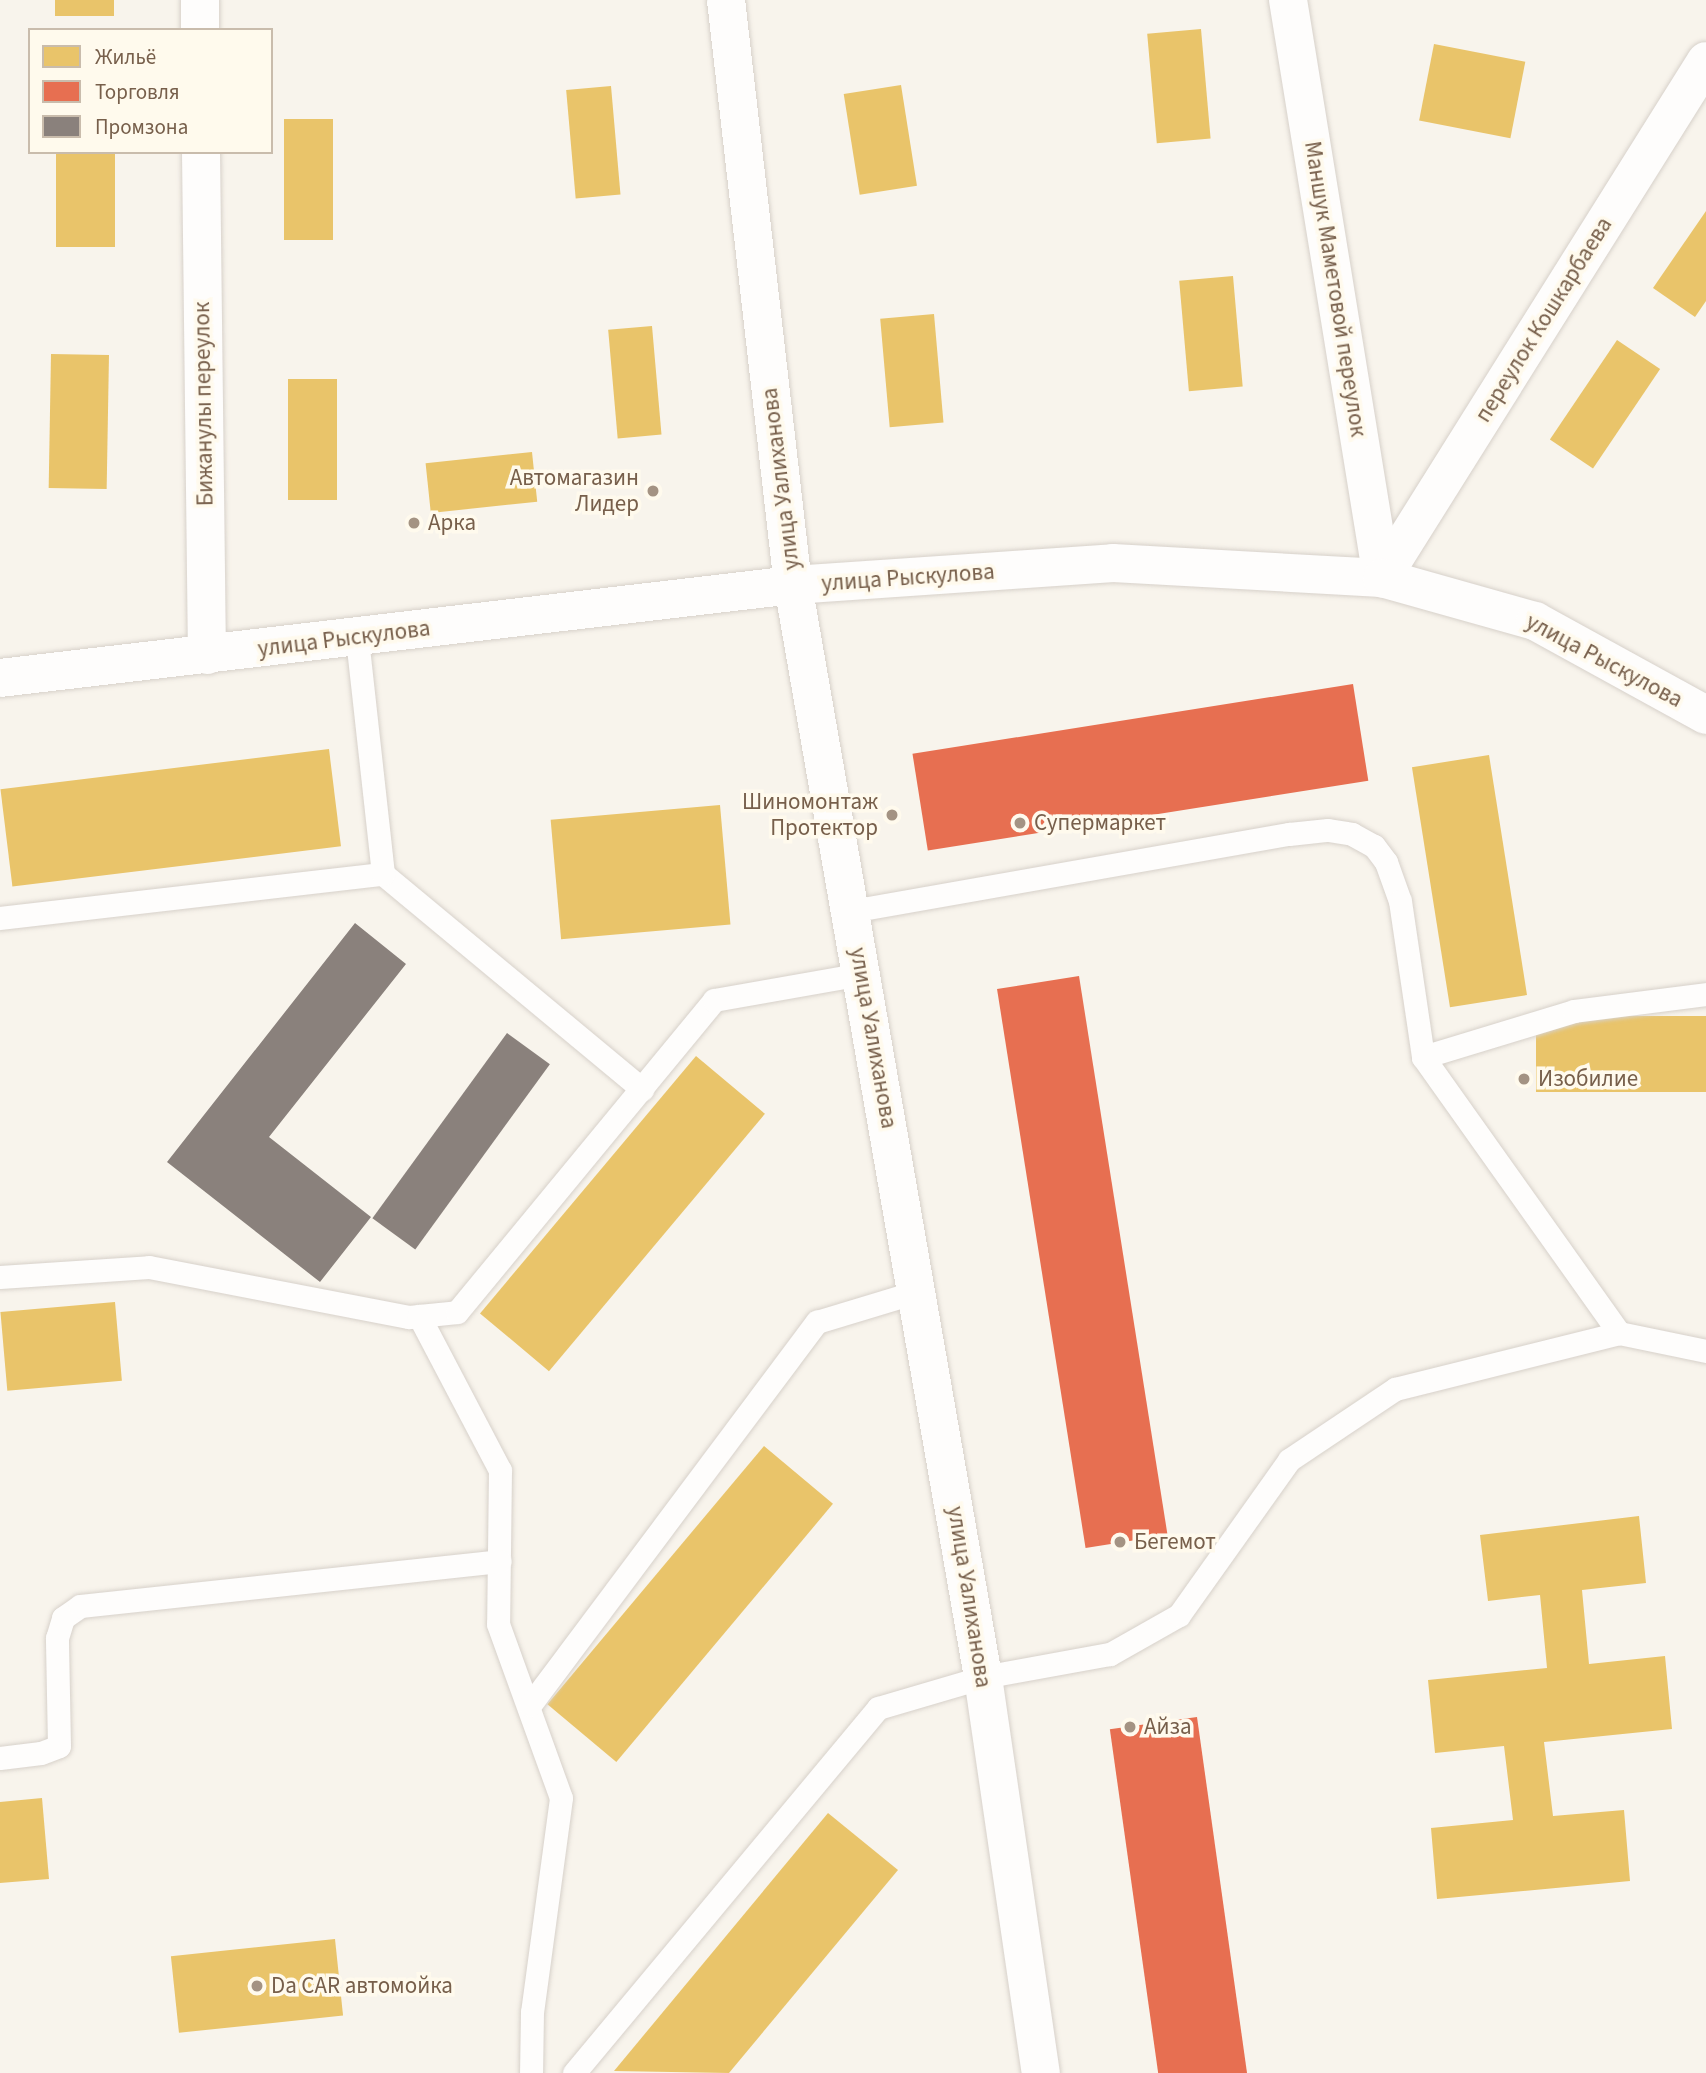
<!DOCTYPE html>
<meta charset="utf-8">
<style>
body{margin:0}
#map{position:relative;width:1706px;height:2073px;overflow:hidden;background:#f8f4ec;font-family:"Source Sans 3",sans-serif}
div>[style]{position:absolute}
.homes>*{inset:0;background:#e9c46a;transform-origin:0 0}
.shops>*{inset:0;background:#e76f51;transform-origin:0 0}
.industry>*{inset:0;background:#8a817c;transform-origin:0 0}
.roads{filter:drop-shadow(0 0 2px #d7d1ca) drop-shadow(0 0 2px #d7d1ca)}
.service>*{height:23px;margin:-11.5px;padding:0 11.5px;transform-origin:11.5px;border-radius:11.5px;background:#fefdfc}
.minor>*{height:38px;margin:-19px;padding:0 19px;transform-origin:19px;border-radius:19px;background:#fefdfc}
.tertiary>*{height:38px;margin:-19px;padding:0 19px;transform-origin:19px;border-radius:19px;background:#fefdfc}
.dots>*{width:19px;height:19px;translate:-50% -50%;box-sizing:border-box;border:4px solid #fffaed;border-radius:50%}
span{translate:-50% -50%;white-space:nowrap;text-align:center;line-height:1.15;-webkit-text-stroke:7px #fffaed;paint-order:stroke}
.street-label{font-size:23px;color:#775f4b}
.poi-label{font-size:23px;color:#775f4b}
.right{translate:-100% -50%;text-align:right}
.left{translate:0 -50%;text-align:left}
.legend{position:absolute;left:28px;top:28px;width:245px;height:126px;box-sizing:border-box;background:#fffaed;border:2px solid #c9bcac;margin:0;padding:9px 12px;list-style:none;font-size:21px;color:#775f4b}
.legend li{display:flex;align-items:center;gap:14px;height:35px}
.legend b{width:35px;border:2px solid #c9bcac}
</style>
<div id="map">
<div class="homes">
<i style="left:55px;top:0;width:59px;height:16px"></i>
<i style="left:1201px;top:29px;width:110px;height:54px;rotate:85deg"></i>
<i style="left:1434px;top:44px;width:93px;height:78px;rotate:11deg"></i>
<i style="left:901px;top:85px;width:102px;height:58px;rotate:81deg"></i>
<i style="left:611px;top:86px;width:109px;height:45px;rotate:85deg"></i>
<i style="left:284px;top:119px;width:49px;height:121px"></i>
<i style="left:56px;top:152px;width:59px;height:95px"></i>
<i style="clip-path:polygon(1706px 211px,1706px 301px,1695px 317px,1653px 288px)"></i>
<i style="left:1233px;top:276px;width:111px;height:54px;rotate:85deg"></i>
<i style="left:934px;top:314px;width:109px;height:54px;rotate:85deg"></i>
<i style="left:652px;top:326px;width:109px;height:44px;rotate:85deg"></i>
<i style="left:1617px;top:340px;width:52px;height:120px;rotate:34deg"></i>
<i style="left:51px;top:354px;width:58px;height:134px;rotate:1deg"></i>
<i style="left:288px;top:379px;width:49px;height:121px"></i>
<i style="left:532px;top:452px;width:50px;height:107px;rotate:84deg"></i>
<i style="left:329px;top:749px;width:98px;height:331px;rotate:83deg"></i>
<i style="left:1489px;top:755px;width:243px;height:78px;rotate:81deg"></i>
<i style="left:720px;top:805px;width:120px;height:170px;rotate:85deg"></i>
<i style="left:1706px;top:1016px;width:76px;height:170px;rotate:90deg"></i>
<i style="left:696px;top:1056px;width:90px;height:336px;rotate:40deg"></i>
<i style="left:115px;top:1302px;width:79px;height:115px;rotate:85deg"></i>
<i style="left:764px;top:1446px;width:90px;height:337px;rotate:40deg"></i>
<i style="clip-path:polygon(1639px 1516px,1646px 1583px,1582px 1590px,1589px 1664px,1665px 1656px,1672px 1729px,1544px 1742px,1553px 1816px,1624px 1810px,1630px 1881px,1437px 1899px,1431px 1828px,1513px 1820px,1504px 1746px,1435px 1753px,1428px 1680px,1547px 1668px,1540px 1595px,1488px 1601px,1480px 1535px)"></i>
<i style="clip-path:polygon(42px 1798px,49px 1879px,0 1883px,0 1802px)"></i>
<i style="clip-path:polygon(828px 1813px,898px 1870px,729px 2073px,614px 2071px)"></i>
<i style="left:335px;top:1939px;width:77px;height:165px;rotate:84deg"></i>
</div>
<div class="shops">
<i style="left:1353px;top:684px;width:98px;height:446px;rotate:81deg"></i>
<i style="left:1079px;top:976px;width:566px;height:83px;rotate:81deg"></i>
<i style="left:1197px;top:1717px;width:360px;height:88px;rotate:82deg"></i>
</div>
<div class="industry">
<i style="clip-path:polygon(355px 923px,406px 964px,269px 1137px,371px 1217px,320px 1282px,167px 1162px)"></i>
<i style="left:507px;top:1033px;width:53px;height:229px;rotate:36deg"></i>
</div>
<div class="roads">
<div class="service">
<i style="left:383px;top:874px;width:337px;rotate:39.7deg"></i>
<i style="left:851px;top:911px;width:445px;rotate:-10deg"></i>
<i style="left:1289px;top:834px;width:39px;rotate:-6deg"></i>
<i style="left:1328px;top:830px;width:24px;rotate:9deg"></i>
<i style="left:1352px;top:834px;width:25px;rotate:29deg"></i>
<i style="left:1374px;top:846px;width:20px;rotate:53deg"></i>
<i style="left:1386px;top:862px;width:41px;rotate:70.3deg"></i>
<i style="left:1400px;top:901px;width:158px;rotate:81.6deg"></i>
<i style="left:1423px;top:1057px;width:339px;rotate:54.6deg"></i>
<i style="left:0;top:918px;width:386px;rotate:-6.6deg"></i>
<i style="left:383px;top:874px;width:238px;rotate:-96.3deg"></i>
<i style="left:1423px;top:1057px;width:158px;rotate:-16.9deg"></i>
<i style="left:1574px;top:1011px;width:133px;rotate:-7.3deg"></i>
<i style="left:0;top:1277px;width:149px;rotate:-3.8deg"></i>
<i style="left:149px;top:1267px;width:265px;rotate:10.9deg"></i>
<i style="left:409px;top:1317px;width:48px;rotate:-5.9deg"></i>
<i style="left:457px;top:1312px;width:404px;rotate:-50.5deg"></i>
<i style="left:714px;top:1000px;width:150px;rotate:-10deg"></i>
<i style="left:419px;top:1316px;width:174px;rotate:62.3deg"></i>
<i style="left:500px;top:1470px;width:154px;rotate:90.7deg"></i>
<i style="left:498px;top:1624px;width:185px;rotate:70.1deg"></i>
<i style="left:561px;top:1798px;width:216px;rotate:97.7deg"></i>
<i style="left:532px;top:2012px;width:61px;rotate:90.9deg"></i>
<i style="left:530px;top:1705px;width:479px;rotate:-53.2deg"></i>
<i style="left:817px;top:1322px;width:103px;rotate:-16.9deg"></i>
<i style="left:0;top:1758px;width:41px;rotate:-7deg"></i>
<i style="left:41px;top:1753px;width:19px;rotate:-21deg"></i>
<i style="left:59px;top:1746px;width:108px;rotate:-91.1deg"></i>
<i style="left:57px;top:1638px;width:21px;rotate:-73deg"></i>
<i style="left:63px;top:1618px;width:21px;rotate:-35deg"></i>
<i style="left:80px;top:1606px;width:422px;rotate:-6.1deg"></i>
<i style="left:574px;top:2073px;width:475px;rotate:-50.2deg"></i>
<i style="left:878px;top:1708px;width:109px;rotate:-16.4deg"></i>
<i style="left:983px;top:1677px;width:129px;rotate:-10.3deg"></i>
<i style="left:1110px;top:1654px;width:79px;rotate:-29.5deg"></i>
<i style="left:1179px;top:1615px;width:190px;rotate:-54.6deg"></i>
<i style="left:1289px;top:1460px;width:128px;rotate:-33.8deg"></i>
<i style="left:1395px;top:1389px;width:231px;rotate:-14deg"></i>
<i style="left:1619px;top:1333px;width:89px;rotate:11.7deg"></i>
</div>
<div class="minor">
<i style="left:200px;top:0;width:30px;rotate:90deg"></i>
<i style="left:1288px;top:0;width:586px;rotate:80.76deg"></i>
<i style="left:201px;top:152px;width:503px;rotate:89.32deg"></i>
<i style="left:1382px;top:578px;width:610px;rotate:-57.92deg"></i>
</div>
<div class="tertiary">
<i style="left:726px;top:0;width:589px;rotate:83.47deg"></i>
<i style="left:793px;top:585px;width:1108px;rotate:80.13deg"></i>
<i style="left:983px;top:1677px;width:400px;rotate:81.7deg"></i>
<i style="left:0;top:678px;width:798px;rotate:-6.69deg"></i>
<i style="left:793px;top:585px;width:321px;rotate:-3.9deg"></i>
<i style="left:1113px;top:563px;width:269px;rotate:3.2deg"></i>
<i style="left:1382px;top:578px;width:159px;rotate:15.7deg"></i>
<i style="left:1535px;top:621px;width:195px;rotate:28.8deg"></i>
</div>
</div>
<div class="dots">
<i style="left:653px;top:491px;background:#a49383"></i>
<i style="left:414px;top:523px;background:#a49383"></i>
<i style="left:892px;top:815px;background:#a49383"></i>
<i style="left:1020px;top:823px;background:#a49383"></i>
<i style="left:1524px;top:1079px;background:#a49383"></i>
<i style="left:1120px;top:1542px;background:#a49383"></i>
<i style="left:1130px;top:1727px;background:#a49383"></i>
<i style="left:257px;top:1986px;background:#a49383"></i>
</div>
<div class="street-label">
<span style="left:1335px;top:289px;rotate:81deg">Маншук Маметовой переулок</span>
<span style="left:1544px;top:320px;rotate:-58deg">переулок Кошкарбаева</span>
<span style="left:204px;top:404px;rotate:-91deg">Бижанулы переулок</span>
<span style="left:781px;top:479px;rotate:-97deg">улица Уалиханова</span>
<span style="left:908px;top:578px;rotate:-4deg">улица Рыскулова</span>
<span style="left:344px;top:639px;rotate:-7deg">улица Рыскулова</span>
<span style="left:1604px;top:661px;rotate:28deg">улица Рыскулова</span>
<span style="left:873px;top:1038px;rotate:80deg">улица Уалиханова</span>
<span style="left:969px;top:1597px;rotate:81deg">улица Уалиханова</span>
</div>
<div class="poi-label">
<span class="right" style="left:639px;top:491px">Автомагазин<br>Лидер</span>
<span class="left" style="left:428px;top:523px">Арка</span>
<span class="right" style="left:878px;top:815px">Шиномонтаж<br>Протектор</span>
<span class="left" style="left:1034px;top:823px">Супермаркет</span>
<span class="left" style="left:1538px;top:1079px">Изобилие</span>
<span class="left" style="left:1134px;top:1542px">Бегемот</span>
<span class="left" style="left:1144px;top:1727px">Айза</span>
<span class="left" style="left:271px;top:1986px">Da CAR автомойка</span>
</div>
<ul class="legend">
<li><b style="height:19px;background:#e9c46a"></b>Жильё</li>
<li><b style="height:19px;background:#e76f51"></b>Торговля</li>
<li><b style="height:19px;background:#8a817c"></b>Промзона</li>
</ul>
</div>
